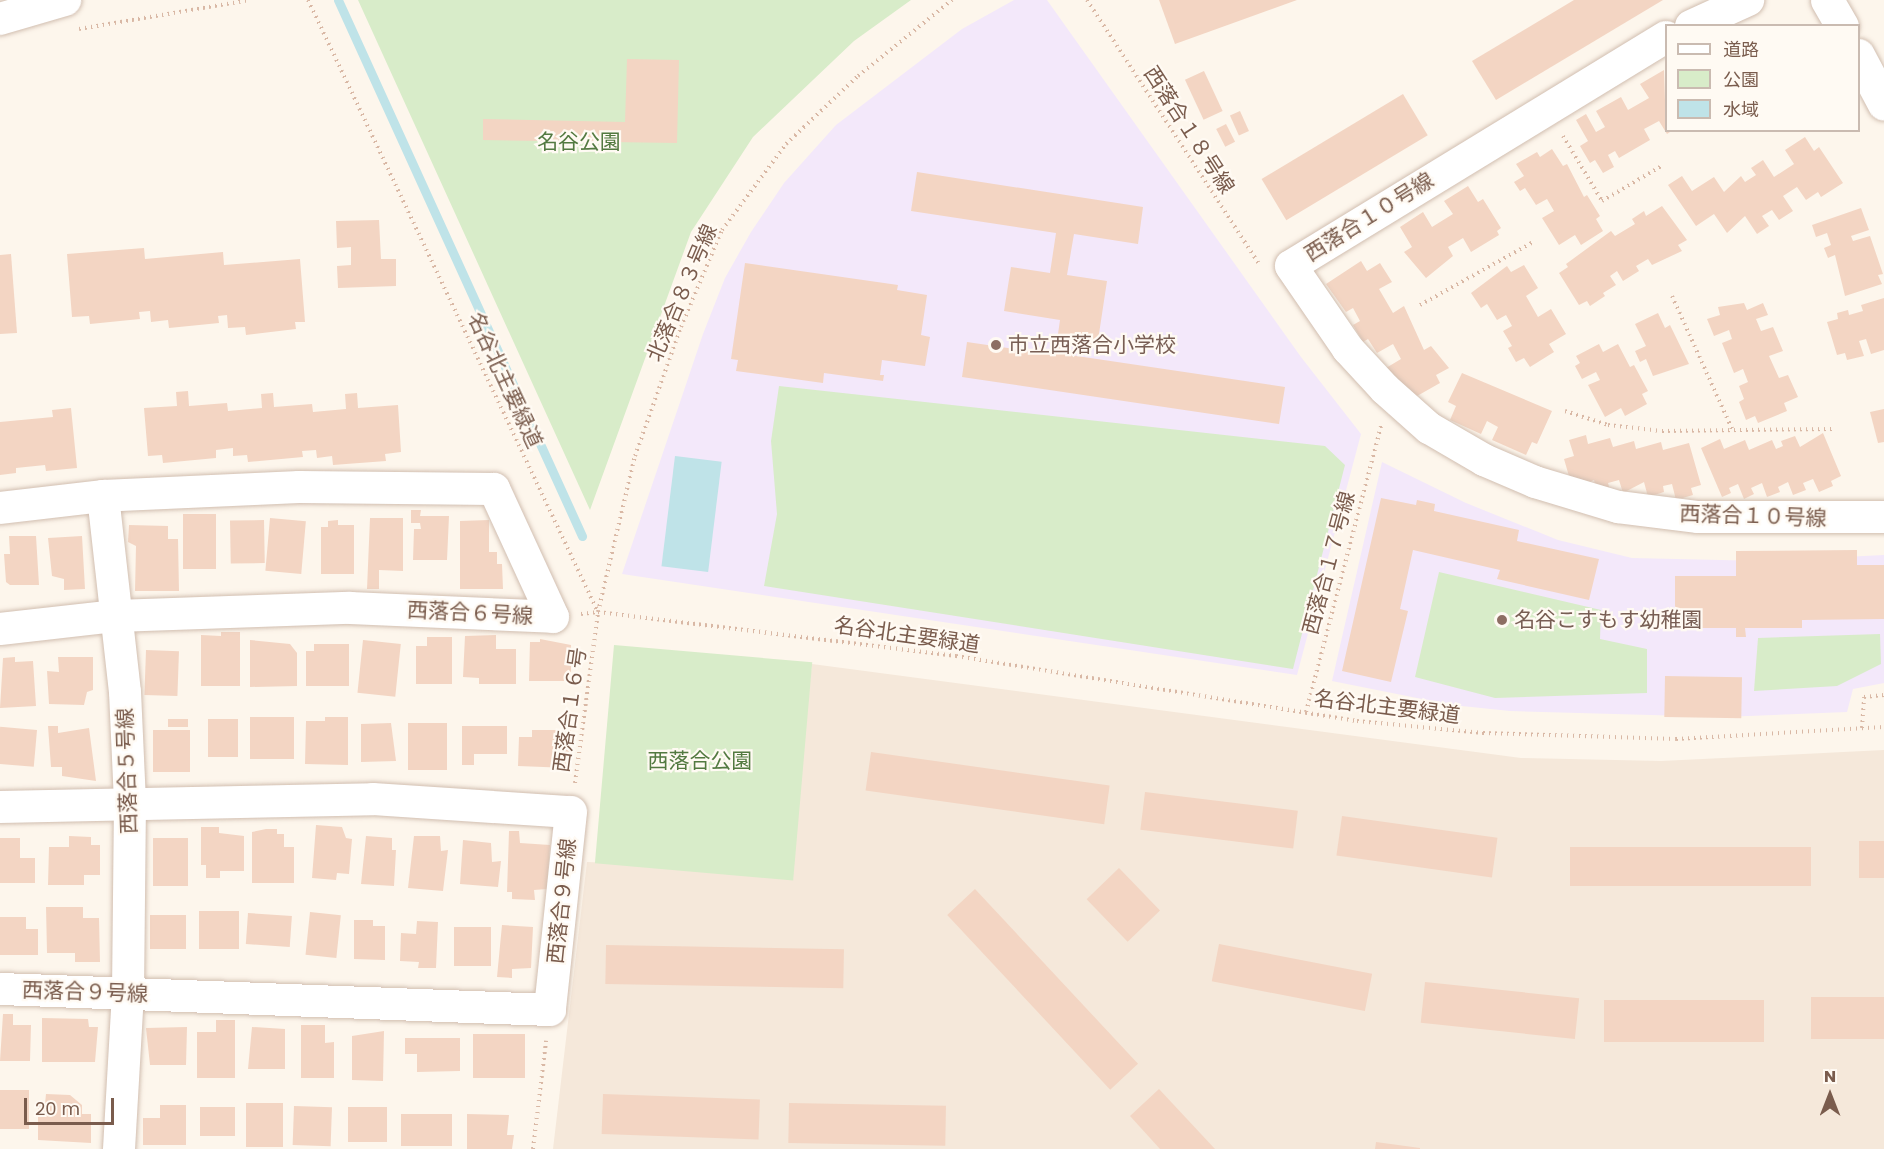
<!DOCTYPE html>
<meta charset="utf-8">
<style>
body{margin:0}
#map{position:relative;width:1884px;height:1149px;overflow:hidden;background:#fdf6ec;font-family:Poppins,"Noto Sans JP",sans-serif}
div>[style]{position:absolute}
.residential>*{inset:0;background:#f5e8da}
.education>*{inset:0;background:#f3e8fa}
.green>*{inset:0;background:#d8ecc9;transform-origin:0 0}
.water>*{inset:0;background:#bfe3e8;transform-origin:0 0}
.stream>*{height:9px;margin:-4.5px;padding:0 4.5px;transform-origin:4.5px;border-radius:4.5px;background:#bfe3e8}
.building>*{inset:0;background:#f3d5c3;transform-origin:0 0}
.path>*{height:4px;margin-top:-2px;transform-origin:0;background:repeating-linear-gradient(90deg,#d9b8a5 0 1.5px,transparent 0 6px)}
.roads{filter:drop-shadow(0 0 2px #d1beb0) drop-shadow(0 0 2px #d1beb0)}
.street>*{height:32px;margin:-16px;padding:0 16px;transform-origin:16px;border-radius:16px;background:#fff}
.secondary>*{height:33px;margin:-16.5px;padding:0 16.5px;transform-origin:16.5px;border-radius:16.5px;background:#fff}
.dots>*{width:16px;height:16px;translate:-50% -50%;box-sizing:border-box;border:3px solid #fffaf3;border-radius:50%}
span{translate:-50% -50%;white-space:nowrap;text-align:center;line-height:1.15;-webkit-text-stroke:4.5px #fffaf3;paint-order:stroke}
.street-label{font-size:21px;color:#7a5c4d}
.park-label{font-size:21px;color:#537a41}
.education-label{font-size:21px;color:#785e54}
.left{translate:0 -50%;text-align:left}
.legend{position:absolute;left:1665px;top:24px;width:195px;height:108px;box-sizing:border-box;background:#fffaf3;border:2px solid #cabbb1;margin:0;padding:8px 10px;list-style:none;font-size:18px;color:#7a5c4d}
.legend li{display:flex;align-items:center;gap:12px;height:30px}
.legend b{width:30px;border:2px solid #cabbb1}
.north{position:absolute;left:1800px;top:1065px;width:60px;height:60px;-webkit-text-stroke:4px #fffaf3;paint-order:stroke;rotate:0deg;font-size:16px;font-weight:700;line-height:24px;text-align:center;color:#7a5c4d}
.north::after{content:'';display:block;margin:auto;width:21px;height:27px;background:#7a5c4d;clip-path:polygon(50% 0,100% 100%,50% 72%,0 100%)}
.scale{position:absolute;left:24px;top:1098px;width:90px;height:27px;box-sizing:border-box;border:3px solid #7a5c4d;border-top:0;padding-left:8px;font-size:18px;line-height:21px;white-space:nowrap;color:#7a5c4d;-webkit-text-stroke:4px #fffaf3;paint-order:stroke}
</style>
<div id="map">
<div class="residential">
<i style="clip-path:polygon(812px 664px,1521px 758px,1661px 761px,1884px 750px,1884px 1149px,553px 1149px,587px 862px,789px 868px)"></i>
</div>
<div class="education">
<i style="clip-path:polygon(1014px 0,1047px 0,1301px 357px,1361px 434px,1297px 675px,622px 574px,703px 334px,725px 278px,751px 232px,784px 183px,836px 125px,962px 29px)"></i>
<i style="clip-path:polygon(1382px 462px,1466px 503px,1558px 540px,1632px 558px,1765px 561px,1884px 555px,1884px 683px,1853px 689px,1847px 712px,1723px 717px,1510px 711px,1452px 705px,1332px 681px)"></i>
</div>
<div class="green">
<i style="clip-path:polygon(358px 0,911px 0,854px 41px,753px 137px,691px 232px,590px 510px)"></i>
<i style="clip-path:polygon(779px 386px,1325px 446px,1345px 465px,1293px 669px,764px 586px,777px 514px,771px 441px)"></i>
<i style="clip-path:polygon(1439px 572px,1601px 610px,1600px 639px,1647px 649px,1647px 693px,1495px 698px,1415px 677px)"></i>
<i style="clip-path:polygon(1880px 634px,1881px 664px,1837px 686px,1754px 691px,1758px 638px)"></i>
<i style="left:614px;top:645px;width:199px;height:219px;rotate:5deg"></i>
</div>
<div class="water">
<i style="left:675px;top:456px;width:47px;height:111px;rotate:7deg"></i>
</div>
<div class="stream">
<i style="left:338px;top:0;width:589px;rotate:65.52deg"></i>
</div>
<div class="building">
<i style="clip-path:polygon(1159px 0,1297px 0,1175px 44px)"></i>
<i style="clip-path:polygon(1574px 0,1663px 0,1496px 100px,1472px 61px)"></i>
<i style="clip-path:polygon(627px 59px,679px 60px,677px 143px,483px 140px,483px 119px,625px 122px)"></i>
<i style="clip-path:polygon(1664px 70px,1666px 130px,1673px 130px,1667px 134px,1659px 121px,1644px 129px,1650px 140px,1619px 158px,1615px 151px,1608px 155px,1614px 167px,1603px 173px,1595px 160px,1590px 163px,1580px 146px,1588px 141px,1576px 120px,1586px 114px,1596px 132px,1605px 127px,1596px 111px,1621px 97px,1628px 110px,1649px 98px,1640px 84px)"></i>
<i style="left:1204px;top:71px;width:44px;height:21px;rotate:65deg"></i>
<i style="left:1403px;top:94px;width:48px;height:165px;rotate:59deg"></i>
<i style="left:1240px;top:111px;width:22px;height:11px;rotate:66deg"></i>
<i style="left:1226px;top:124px;width:20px;height:11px;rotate:63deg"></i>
<i style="clip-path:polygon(1805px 137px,1814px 151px,1819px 147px,1843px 183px,1821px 197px,1818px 192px,1806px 200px,1797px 187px,1783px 196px,1793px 211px,1779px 220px,1772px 210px,1762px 216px,1769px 226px,1757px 234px,1745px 216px,1727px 233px,1714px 214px,1696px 226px,1668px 185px,1682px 176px,1692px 191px,1714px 177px,1724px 192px,1741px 176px,1745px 182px,1756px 175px,1751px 168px,1763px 160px,1774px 177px,1794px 164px,1785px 150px)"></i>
<i style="clip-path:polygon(1552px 149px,1563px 166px,1567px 164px,1584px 197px,1587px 195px,1600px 216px,1596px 219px,1603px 231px,1581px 245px,1575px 235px,1559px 245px,1542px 218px,1554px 211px,1547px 199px,1536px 205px,1525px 188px,1520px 191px,1514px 182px,1524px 176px,1516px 164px,1537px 152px,1540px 157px)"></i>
<i style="clip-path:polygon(917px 172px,1143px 207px,1138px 244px,1074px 234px,1067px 275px,1107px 281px,1097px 347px,1071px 343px,1070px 355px,1285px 387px,1279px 424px,962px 377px,967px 342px,1055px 355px,1060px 320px,1004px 311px,1011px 267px,1050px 273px,1056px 233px,911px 211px)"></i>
<i style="clip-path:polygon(1468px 186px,1478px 202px,1483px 199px,1501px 228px,1497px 231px,1499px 235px,1471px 252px,1463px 238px,1448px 247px,1453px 256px,1426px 278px,1404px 252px,1412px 247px,1400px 227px,1423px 212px,1432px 227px,1453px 214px,1444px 201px)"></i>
<i style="clip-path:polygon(1662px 206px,1687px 240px,1678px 245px,1682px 251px,1652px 265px,1648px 259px,1636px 266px,1639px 271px,1623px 281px,1617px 271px,1610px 276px,1616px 285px,1603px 293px,1605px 296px,1590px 306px,1587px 301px,1579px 305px,1559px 273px,1568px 267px,1566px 264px,1611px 231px,1615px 236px,1635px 224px,1632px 219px,1644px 211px,1646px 216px)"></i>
<i style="clip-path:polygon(1861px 208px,1869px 230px,1851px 236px,1853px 241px,1870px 236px,1883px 274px,1878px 275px,1882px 284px,1845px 296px,1835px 255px,1828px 258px,1824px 248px,1831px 245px,1827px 233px,1816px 237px,1812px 225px)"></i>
<i style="clip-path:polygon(379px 220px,381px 259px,396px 259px,396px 286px,338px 288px,337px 266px,351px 265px,351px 247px,337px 248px,336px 221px)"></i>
<i style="clip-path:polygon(144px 248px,145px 259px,223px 252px,224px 265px,300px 259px,305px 322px,295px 322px,296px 329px,246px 335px,245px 327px,228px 328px,227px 315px,218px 316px,219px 323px,169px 328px,168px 320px,151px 322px,150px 311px,139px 312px,140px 319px,90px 324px,89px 316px,72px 317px,67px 254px)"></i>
<i style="clip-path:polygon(11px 254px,17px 333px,0 334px,0 255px)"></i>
<i style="clip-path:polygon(1361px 261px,1367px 271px,1380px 263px,1392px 282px,1379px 289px,1393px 313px,1404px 306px,1424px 350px,1431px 346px,1449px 368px,1436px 375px,1440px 383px,1410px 400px,1386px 368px,1401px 359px,1393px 344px,1377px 353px,1368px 339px,1363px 342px,1353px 325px,1360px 321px,1353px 308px,1346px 312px,1326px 284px)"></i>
<i style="clip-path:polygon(745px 263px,898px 285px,897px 290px,927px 295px,921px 335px,930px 337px,925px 366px,882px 360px,880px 375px,884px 375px,883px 381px,824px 373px,823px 383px,736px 371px,738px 360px,731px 359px)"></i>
<i style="clip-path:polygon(1524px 265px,1538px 288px,1526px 296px,1538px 317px,1551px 309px,1566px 334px,1549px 344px,1554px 352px,1530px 367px,1524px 358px,1516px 362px,1508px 348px,1512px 346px,1503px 331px,1512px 326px,1506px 315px,1497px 320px,1487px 304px,1481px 308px,1471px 293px,1507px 266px,1511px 272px)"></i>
<i style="clip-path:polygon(1884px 298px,1884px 350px,1871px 354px,1866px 339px,1859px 341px,1864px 356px,1847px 360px,1845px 353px,1837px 355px,1827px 322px,1838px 319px,1837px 313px,1848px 310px,1849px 315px,1863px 311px,1861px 305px)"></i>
<i style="clip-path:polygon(1744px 303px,1747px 310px,1763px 303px,1768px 315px,1756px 319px,1761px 331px,1773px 327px,1783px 351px,1769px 356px,1779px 378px,1788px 375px,1798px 397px,1784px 403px,1787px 411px,1758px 423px,1755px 416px,1746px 420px,1739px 402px,1744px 399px,1739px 386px,1748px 382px,1743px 369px,1734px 373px,1722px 343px,1732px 339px,1729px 330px,1714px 336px,1707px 319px,1720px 315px,1718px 307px)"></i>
<i style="clip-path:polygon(1658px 313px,1665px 328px,1670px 325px,1689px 364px,1653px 376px,1646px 359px,1640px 362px,1635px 351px,1646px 346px,1635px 324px)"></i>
<i style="clip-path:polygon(1599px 344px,1603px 352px,1618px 344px,1630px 367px,1634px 365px,1648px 391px,1642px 394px,1647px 404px,1625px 416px,1621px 408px,1605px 417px,1588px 385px,1600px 380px,1596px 372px,1582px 379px,1575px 366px,1580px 363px,1576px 356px)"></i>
<i style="clip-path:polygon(1462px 373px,1552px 411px,1537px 444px,1532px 442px,1526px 455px,1492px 440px,1498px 427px,1487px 421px,1481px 434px,1450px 420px,1456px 406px,1448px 402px)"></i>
<i style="clip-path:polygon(188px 391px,189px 406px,227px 403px,228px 411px,262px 408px,261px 394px,273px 393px,274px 407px,312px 404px,313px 412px,346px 409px,345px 394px,357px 393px,358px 408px,398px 405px,401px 452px,385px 454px,386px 461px,333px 465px,332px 456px,317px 458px,316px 450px,302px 451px,303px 457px,248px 462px,247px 455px,233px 456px,233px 448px,216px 450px,216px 458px,163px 463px,162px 455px,148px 456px,144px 408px,177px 406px,176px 392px)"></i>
<i style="clip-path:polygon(71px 408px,77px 468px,46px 471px,45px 465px,16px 468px,16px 473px,0 475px,0 422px,53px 417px,52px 410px)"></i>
<i style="clip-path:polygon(1884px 409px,1884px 442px,1878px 443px,1870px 412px)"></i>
<i style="clip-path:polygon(1823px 433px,1841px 476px,1831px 481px,1833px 486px,1819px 492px,1813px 479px,1803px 483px,1806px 490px,1793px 495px,1788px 482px,1778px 487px,1780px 492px,1767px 497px,1762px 483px,1751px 488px,1754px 494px,1744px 499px,1738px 484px,1729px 488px,1731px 493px,1722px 497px,1701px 448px,1720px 439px,1724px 449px,1745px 440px,1749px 450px,1772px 440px,1776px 449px,1783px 446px,1781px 441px,1795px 436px,1800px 447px)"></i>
<i style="clip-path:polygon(1586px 435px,1588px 444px,1610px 438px,1613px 447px,1634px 441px,1636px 449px,1661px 442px,1663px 450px,1689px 443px,1701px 485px,1691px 488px,1693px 495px,1676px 500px,1672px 484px,1663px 486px,1664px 492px,1648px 497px,1644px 482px,1623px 493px,1619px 480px,1608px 483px,1610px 490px,1597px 493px,1594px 480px,1573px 490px,1564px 459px,1574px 456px,1569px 440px)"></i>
<i style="clip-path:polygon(1381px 498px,1416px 505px,1417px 500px,1435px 504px,1434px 511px,1519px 530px,1517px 541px,1599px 559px,1589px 600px,1497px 579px,1500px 570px,1413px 550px,1400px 609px,1408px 611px,1391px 682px,1342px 671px)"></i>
<i style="clip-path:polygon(411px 510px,421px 510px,420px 516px,449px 516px,447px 560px,413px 560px,414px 529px,421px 529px,420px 523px,411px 523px)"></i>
<i style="left:183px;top:514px;width:33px;height:55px"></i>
<i style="left:270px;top:518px;width:36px;height:53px;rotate:5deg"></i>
<i style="clip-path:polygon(370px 518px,403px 518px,403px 571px,379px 570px,379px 589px,367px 589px)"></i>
<i style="left:264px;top:520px;width:43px;height:34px;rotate:89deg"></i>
<i style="clip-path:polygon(338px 520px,338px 525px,354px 525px,354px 574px,321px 574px,321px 527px,328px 527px,328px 521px)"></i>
<i style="clip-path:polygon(489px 520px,489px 552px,497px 552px,497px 564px,502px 564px,503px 589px,460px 589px,460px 521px)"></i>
<i style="clip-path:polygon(129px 525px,168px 526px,168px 539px,178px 539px,179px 591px,135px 591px,136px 546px,128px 542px)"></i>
<i style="clip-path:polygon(9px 536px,36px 536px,39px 585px,10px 585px,6px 582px,4px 554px,10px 554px)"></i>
<i style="clip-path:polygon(82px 536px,85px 589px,64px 590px,64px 579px,52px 576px,48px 538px)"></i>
<i style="clip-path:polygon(1857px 550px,1857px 565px,1884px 565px,1884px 619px,1802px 620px,1802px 628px,1745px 628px,1746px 637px,1736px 637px,1736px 628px,1675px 628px,1675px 576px,1736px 576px,1736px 551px)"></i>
<i style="clip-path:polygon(221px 632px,240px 632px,240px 686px,201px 686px,201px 635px,221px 636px)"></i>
<i style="clip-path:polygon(496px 635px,496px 649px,516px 649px,516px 684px,479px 684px,479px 678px,463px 677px,465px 636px)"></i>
<i style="clip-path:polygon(427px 637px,452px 637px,452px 684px,416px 684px,416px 646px,427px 646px)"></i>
<i style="clip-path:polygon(540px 639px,571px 645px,571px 681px,529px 681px,530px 642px,540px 642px)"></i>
<i style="clip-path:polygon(250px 640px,290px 644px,297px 653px,297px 686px,250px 687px)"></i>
<i style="left:363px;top:640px;width:38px;height:53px;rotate:6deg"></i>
<i style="clip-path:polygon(314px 644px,349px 644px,349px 686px,306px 686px,306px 651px,314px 651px)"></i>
<i style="left:146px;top:650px;width:33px;height:45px;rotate:2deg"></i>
<i style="clip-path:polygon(15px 657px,15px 662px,33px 661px,36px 706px,0 708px,3px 658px)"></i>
<i style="clip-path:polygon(58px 657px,93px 657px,93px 690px,87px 692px,84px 705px,49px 704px,47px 671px,59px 672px)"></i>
<i style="left:1665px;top:676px;width:77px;height:41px;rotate:1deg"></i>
<i style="left:250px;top:717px;width:44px;height:42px"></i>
<i style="clip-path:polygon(325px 717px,348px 717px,348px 765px,305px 764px,306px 721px,325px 721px)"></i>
<i style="left:168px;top:719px;width:20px;height:8px"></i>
<i style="left:208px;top:719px;width:30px;height:38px"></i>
<i style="clip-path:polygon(391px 723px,396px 761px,361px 762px,361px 724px)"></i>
<i style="left:447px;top:723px;width:47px;height:39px;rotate:90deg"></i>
<i style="clip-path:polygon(48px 726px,58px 726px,58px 733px,89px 728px,96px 781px,62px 776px,62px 767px,51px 767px)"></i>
<i style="clip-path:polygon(462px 726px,507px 726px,507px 754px,474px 754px,474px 765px,462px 765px)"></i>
<i style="left:37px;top:730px;width:37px;height:37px;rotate:95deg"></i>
<i style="left:153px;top:730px;width:37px;height:42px"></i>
<i style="clip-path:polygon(532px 730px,571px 730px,569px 768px,518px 766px,519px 737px,532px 737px)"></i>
<i style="left:871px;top:752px;width:241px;height:39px;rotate:8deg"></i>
<i style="left:1145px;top:792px;width:154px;height:38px;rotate:7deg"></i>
<i style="left:1342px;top:816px;width:157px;height:40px;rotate:8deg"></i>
<i style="clip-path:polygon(316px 825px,342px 827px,346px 838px,352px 839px,349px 874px,337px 873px,336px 880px,312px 878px)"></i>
<i style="clip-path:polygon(201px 827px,219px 827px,219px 833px,244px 836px,244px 871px,220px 871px,220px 878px,206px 878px,206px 865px,201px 865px)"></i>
<i style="clip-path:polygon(266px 829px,277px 829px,277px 834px,284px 834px,284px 847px,294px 847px,294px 883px,252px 883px,252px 832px)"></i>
<i style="clip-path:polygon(509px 831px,519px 831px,520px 843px,550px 845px,547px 889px,534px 890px,535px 900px,512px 899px,512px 892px,507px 892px)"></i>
<i style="clip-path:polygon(69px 836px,91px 837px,91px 845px,100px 845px,100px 875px,84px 875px,84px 885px,48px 885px,49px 847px,69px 847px)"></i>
<i style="clip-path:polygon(366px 836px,392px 838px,392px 850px,396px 850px,394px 886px,361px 884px)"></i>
<i style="clip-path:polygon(414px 836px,440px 836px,441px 851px,448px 850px,443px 891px,408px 888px)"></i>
<i style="clip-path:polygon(0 838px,20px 838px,20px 858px,35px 858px,35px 883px,0 883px)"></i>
<i style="left:153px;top:838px;width:35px;height:48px"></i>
<i style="clip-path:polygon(463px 840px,491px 843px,492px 862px,501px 861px,498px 887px,460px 884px)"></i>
<i style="left:1884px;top:841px;width:37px;height:25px;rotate:90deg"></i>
<i style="left:1570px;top:847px;width:241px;height:39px"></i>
<i style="left:1119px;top:868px;width:59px;height:45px;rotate:46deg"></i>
<i style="left:975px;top:889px;width:239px;height:38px;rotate:47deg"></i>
<i style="clip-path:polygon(46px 907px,83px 907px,83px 918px,99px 918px,100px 962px,75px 962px,75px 953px,47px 953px)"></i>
<i style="left:199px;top:911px;width:40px;height:38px"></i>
<i style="left:310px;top:912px;width:31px;height:43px;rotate:6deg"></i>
<i style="left:248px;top:913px;width:44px;height:31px;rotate:4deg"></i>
<i style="left:150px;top:915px;width:36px;height:34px"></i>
<i style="clip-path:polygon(0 917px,26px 917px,26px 929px,38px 929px,38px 955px,0 955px)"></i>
<i style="clip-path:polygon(354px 920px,373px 920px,373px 926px,385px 926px,385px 960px,354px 959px)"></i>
<i style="clip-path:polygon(417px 921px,438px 922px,436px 968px,418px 968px,419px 962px,400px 961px,401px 933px,416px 934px)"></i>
<i style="clip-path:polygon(502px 925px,533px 927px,531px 968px,512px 969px,512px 978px,497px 977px)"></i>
<i style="left:454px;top:927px;width:37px;height:39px"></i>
<i style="left:1219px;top:944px;width:156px;height:38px;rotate:11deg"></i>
<i style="left:606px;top:945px;width:238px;height:39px;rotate:1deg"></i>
<i style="left:1425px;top:982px;width:155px;height:41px;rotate:6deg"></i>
<i style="left:1884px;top:997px;width:42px;height:73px;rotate:90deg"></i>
<i style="left:1604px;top:1000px;width:160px;height:42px"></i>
<i style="clip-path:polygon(3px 1014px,13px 1014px,13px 1025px,31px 1025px,30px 1061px,0 1061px)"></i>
<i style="clip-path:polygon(42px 1018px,88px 1019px,89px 1027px,98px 1027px,95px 1062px,42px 1062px)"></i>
<i style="clip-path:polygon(216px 1020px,235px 1020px,235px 1078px,197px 1078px,197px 1032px,216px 1032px)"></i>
<i style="clip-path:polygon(301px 1025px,325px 1025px,325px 1043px,334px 1042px,334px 1078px,301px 1078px)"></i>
<i style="clip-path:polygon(187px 1027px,186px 1065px,150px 1065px,146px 1028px)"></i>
<i style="clip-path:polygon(252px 1027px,285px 1029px,285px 1069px,248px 1069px)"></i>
<i style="clip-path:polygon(384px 1031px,383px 1081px,352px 1080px,352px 1036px)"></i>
<i style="left:473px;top:1034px;width:52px;height:44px"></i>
<i style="clip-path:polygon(405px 1038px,460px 1038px,460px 1071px,417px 1072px,417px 1054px,405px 1054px)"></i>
<i style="clip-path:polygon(1159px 1089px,1215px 1149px,1160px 1149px,1130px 1116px)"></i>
<i style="left:0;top:1090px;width:29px;height:39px"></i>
<i style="clip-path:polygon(46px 1094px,70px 1095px,82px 1105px,82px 1114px,91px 1114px,91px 1143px,38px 1140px,38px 1104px,45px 1104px)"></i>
<i style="left:603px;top:1094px;width:157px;height:40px;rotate:2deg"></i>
<i style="left:246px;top:1103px;width:37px;height:44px"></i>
<i style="left:789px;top:1103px;width:157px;height:40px;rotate:1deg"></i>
<i style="clip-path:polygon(160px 1105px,186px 1105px,186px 1145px,143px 1145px,143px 1118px,160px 1118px)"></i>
<i style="left:294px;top:1106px;width:38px;height:39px;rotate:2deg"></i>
<i style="left:200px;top:1107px;width:35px;height:29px"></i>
<i style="left:348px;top:1107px;width:39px;height:35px"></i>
<i style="left:401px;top:1114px;width:51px;height:32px"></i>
<i style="clip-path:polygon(467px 1114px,509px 1115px,507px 1135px,514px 1135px,512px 1149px,467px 1149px)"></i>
<i style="clip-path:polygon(1376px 1142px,1420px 1148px,1420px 1149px,1375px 1149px)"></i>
</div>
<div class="path">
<i style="left:308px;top:0;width:677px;rotate:64.65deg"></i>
<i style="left:598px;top:612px;width:361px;rotate:7deg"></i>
<i style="left:956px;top:656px;width:406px;rotate:9.2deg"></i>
<i style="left:1357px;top:721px;width:127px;rotate:5.4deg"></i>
<i style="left:1483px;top:733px;width:193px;rotate:1.8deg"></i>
<i style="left:1676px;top:739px;width:208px;rotate:-3.3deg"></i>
<i style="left:1087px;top:0;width:316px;rotate:56.9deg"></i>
<i style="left:79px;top:29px;width:173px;rotate:-9.6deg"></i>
<i style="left:1563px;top:136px;width:76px;rotate:59deg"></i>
<i style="left:1602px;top:201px;width:71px;rotate:-30.5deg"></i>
<i style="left:1672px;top:296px;width:148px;rotate:65.7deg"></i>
<i style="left:1420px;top:305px;width:129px;rotate:-29.1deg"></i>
<i style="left:1565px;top:411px;width:45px;rotate:18deg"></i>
<i style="left:1608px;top:425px;width:54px;rotate:6.3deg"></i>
<i style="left:1662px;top:431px;width:173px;rotate:-0.7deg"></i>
<i style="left:581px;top:614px;width:17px;rotate:-7deg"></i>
<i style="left:1306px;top:712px;width:296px;rotate:-75.3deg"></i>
<i style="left:1862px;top:728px;width:31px;rotate:-86deg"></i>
<i style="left:1864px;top:697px;width:20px;rotate:-6deg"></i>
<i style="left:575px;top:783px;width:173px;rotate:-82.3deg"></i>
<i style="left:598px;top:612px;width:160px;rotate:-76.7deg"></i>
<i style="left:635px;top:456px;width:137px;rotate:-70.4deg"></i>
<i style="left:681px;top:327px;width:105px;rotate:-67.1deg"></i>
<i style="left:722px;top:230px;width:107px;rotate:-53.3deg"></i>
<i style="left:786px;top:144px;width:99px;rotate:-43.4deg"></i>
<i style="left:858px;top:76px;width:121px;rotate:-39deg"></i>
<i style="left:533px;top:1149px;width:109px;rotate:-83.1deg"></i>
</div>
<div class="roads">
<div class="street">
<i style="left:0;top:19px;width:68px;rotate:-16.3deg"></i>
<i style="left:1691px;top:26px;width:63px;rotate:-24.5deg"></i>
<i style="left:1666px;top:37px;width:439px;rotate:148.6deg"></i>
<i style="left:1291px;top:266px;width:101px;rotate:55.5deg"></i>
<i style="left:1348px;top:349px;width:54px;rotate:47.2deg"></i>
<i style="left:1385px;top:389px;width:59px;rotate:41.6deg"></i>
<i style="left:1429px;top:428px;width:64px;rotate:30.2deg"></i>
<i style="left:1484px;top:460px;width:56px;rotate:23.3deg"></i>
<i style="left:1535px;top:482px;width:87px;rotate:16.8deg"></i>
<i style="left:1618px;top:507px;width:81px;rotate:7.1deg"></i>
<i style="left:1698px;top:517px;width:186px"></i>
<i style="left:0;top:508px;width:104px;rotate:-6.6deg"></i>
<i style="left:103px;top:496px;width:197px;rotate:83.6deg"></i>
<i style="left:125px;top:692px;width:110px;rotate:87.4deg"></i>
<i style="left:130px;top:802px;width:191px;rotate:90.6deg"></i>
<i style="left:128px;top:993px;width:156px;rotate:93.3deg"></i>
<i style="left:0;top:629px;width:117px;rotate:-6.4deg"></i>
<i style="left:116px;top:616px;width:234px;rotate:-2deg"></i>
<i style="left:350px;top:608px;width:203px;rotate:2.5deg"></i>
<i style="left:553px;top:617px;width:141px;rotate:-114.7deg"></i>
<i style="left:494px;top:489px;width:195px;rotate:-179.4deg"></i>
<i style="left:299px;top:487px;width:196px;rotate:177.4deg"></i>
<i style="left:0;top:807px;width:373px;rotate:-1.2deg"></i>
<i style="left:373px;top:799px;width:198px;rotate:3.8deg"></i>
<i style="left:571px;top:812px;width:199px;rotate:96.1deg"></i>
<i style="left:550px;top:1010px;width:550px;rotate:-177.81deg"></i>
</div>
<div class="secondary">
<i style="left:1827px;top:0;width:30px;rotate:60deg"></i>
<i style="left:1858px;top:55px;width:55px;rotate:62deg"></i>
</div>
</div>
<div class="dots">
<i style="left:996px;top:345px;background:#8d6e63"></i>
<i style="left:1502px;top:620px;background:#8d6e63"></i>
</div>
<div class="street-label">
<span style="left:1189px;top:130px;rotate:57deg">西落合１８号線</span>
<span style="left:1369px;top:217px;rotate:-32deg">西落合１０号線</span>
<span style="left:682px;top:293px;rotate:-67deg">北落合８３号線</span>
<span style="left:505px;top:380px;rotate:65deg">名谷北主要緑道</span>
<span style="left:1753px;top:516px;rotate:2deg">西落合１０号線</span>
<span style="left:1329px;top:563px;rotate:-75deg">西落合１７号線</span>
<span style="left:470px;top:613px;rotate:3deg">西落合６号線</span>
<span style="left:907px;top:635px;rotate:8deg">名谷北主要緑道</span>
<span style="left:1387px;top:707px;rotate:7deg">名谷北主要緑道</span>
<span style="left:570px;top:710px;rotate:-82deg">西落合１６号</span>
<span style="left:127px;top:771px;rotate:-92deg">西落合５号線</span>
<span style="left:562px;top:901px;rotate:-84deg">西落合９号線</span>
<span style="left:85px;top:992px;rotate:2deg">西落合９号線</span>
</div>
<div class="park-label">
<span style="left:579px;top:142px">名谷公園</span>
<span style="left:700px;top:761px">西落合公園</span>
</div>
<div class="education-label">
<span class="left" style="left:1008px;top:345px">市立西落合小学校</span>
<span class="left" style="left:1514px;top:620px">名谷こすもす幼稚園</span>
</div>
<ul class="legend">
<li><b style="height:8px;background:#fff"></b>道路</li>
<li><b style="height:16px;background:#d8ecc9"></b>公園</li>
<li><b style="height:16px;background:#bfe3e8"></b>水域</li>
</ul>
<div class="north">N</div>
<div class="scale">20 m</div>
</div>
